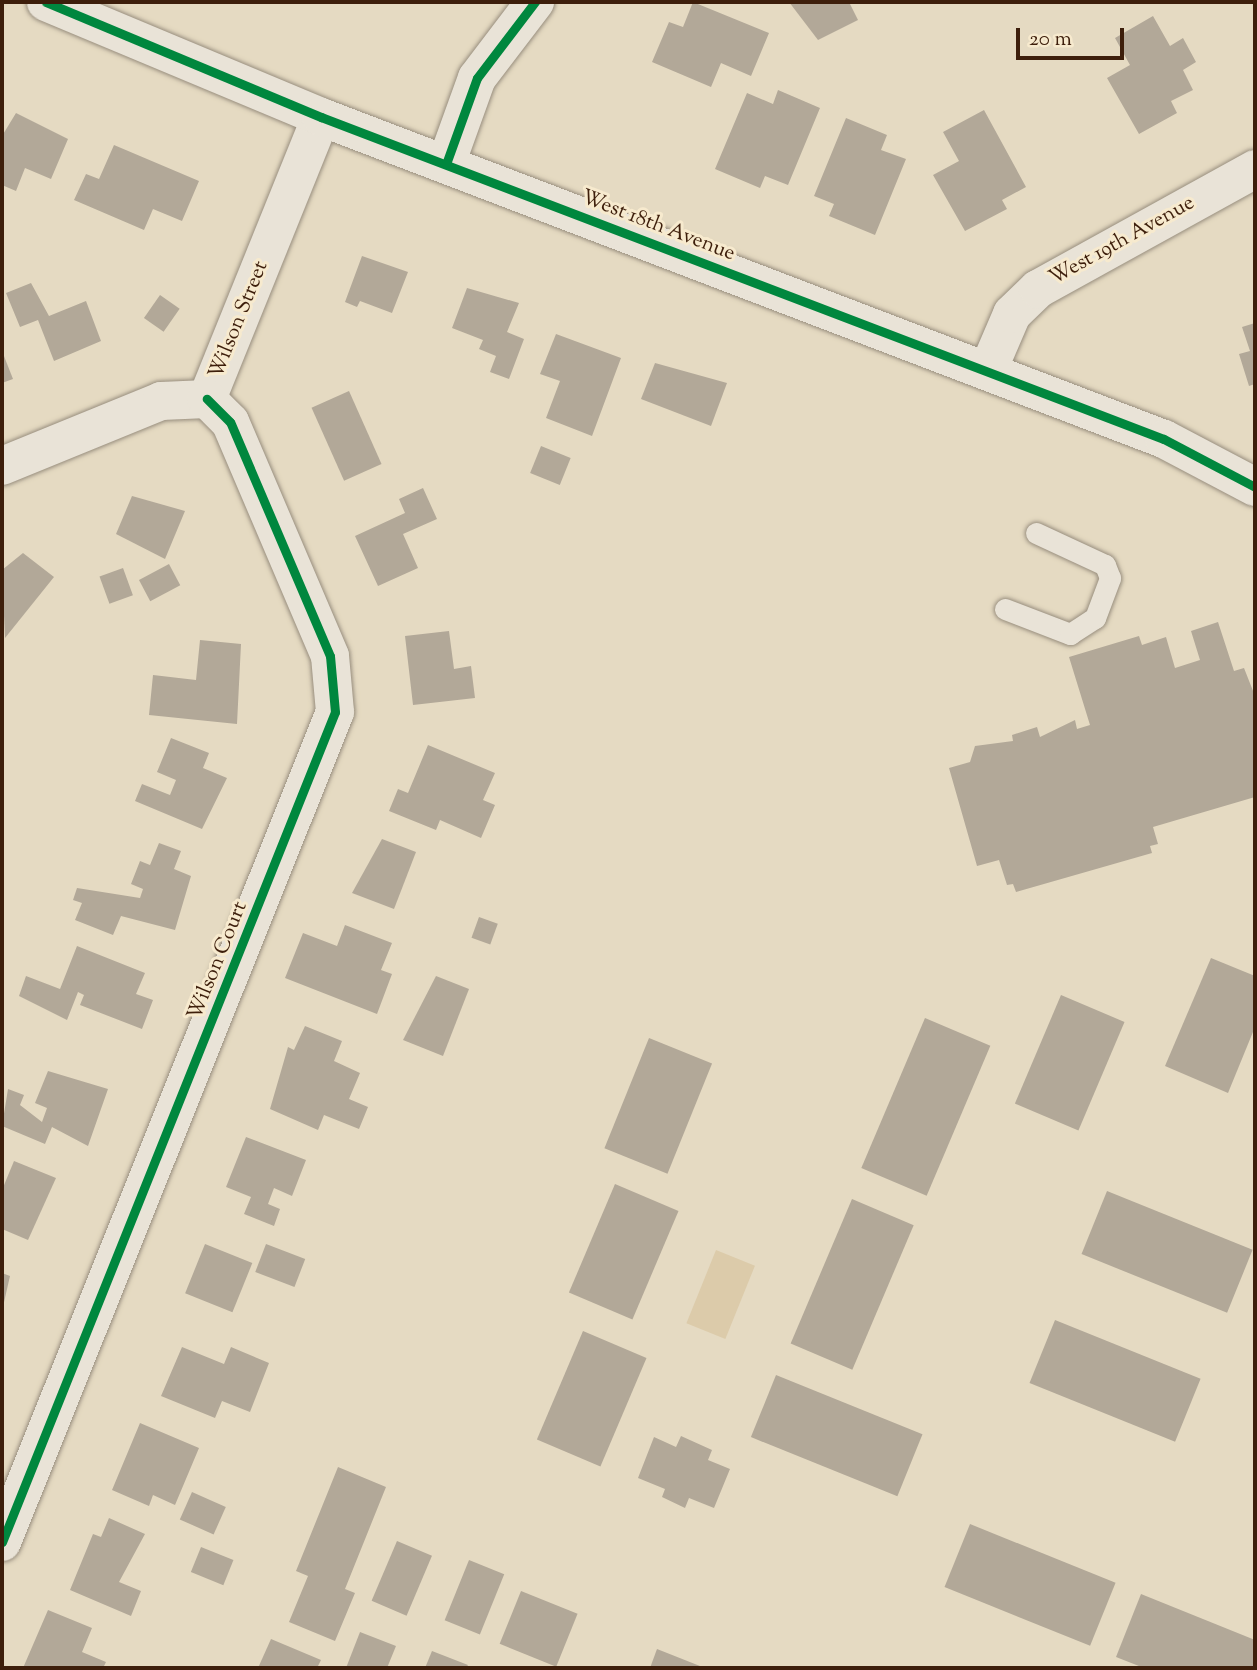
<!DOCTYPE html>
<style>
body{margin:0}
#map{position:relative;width:1257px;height:1670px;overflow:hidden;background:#e5dac2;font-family:"Sorts Mill Goudy",serif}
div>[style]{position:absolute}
.green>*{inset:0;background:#dccbaa;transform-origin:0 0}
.building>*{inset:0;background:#b2a898;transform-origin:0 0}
.roads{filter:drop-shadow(0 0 2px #988e7e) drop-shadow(0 0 2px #988e7e)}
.service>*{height:21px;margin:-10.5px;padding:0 10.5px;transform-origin:10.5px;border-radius:10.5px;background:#e9e3d7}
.minor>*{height:38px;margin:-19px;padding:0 19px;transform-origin:19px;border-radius:19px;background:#e9e3d7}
.tertiary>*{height:38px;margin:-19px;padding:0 19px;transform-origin:19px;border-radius:19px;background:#e9e3d7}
.secondary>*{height:38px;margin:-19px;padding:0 19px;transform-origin:19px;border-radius:19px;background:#e9e3d7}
.cycleway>*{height:9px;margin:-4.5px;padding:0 4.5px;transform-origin:4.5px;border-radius:4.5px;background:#00873e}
span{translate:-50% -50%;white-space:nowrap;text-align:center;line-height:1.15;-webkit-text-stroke:6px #f7eace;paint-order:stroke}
.street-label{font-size:21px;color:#3d1e0b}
.frame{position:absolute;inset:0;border:4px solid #3d1e0b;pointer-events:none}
.scale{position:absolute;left:1016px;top:28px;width:108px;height:32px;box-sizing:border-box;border:4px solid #3d1e0b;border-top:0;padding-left:9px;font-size:21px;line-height:24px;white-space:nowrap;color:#3d1e0b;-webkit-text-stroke:5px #f7eace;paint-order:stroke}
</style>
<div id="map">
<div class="green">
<i style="left:716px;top:1250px;width:42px;height:79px;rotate:22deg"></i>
</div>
<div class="building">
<i style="clip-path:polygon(693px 2px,769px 33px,751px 76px,721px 63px,711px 87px,652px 62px,669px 22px,683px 27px)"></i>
<i style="clip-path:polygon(789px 2px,849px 2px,858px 20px,818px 40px)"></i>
<i style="clip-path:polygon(1153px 16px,1170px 46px,1183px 38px,1196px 62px,1183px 70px,1193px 90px,1171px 101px,1177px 113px,1139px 134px,1107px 78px,1130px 65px,1115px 38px)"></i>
<i style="clip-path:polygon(778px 90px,820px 108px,788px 185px,765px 176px,760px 188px,715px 169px,747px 93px,773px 104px)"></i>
<i style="clip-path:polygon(984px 110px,1026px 187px,1002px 200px,1007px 209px,965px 231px,933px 175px,959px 161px,943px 132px)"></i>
<i style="clip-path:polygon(16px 113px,68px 139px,51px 179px,25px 168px,16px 191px,2px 185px,2px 136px)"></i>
<i style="clip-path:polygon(846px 118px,887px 135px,881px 150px,906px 159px,875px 235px,829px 216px,834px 204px,814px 196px)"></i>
<i style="clip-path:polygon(114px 145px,199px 181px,182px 221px,153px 209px,144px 230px,74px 200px,86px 174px,99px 179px)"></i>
<i style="clip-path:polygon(362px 256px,408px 272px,392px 313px,360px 301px,357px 307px,345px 302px)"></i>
<i style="clip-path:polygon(31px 283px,49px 316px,86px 301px,101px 341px,54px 361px,38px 320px,20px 327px,6px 293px)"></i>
<i style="clip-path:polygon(467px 288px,519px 303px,507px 332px,524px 339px,509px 379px,490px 372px,496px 356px,479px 349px,483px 340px,452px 328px)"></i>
<i style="left:160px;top:295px;width:24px;height:28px;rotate:35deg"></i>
<i style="clip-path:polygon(1255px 323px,1255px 384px,1249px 386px,1239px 354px,1250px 351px,1242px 327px)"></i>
<i style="clip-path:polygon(556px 334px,621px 358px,592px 436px,546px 418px,560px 381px,540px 374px)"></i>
<i style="clip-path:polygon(2px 351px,13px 379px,2px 383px)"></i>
<i style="clip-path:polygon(655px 363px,727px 383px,711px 426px,641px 399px)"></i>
<i style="left:349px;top:391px;width:80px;height:41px;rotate:66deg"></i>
<i style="left:541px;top:446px;width:32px;height:29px;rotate:22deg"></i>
<i style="clip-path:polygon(423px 488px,437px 519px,403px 534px,418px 568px,378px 586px,355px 536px,405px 513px,399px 499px)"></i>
<i style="clip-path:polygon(132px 496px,185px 511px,165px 559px,116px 534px)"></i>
<i style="clip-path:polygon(23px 553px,54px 577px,5px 638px,2px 570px)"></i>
<i style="left:169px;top:564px;width:24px;height:34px;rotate:62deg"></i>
<i style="left:123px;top:568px;width:29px;height:25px;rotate:70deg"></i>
<i style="clip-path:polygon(1218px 622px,1234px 671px,1244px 668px,1255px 696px,1255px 797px,1153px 827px,1158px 844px,1150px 846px,1152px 853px,1016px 892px,1013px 884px,1007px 885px,999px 860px,977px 866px,949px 768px,970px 762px,975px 746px,1013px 741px,1012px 735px,1037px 727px,1040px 737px,1075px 720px,1077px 729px,1090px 725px,1069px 657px,1139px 636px,1142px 645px,1166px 637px,1175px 668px,1200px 660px,1191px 631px)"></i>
<i style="clip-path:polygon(449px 631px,454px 669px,471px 666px,475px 698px,413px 705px,405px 636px)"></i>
<i style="clip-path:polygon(200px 640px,241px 644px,237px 724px,149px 715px,153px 675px,196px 680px)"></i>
<i style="clip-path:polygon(171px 738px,209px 753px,203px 768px,227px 778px,202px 829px,135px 801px,142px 784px,170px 795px,176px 780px,157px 772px)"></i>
<i style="clip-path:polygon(428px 745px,495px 773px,483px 800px,495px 805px,481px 838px,440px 820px,436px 830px,389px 811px,398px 789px,408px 793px)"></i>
<i style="clip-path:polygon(382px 839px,416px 852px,394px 909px,352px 893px)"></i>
<i style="clip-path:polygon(159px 843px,181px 851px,174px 869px,191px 876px,175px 930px,121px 916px,113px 935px,75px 920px,82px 903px,73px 900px,77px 888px,140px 898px,143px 889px,131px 884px,140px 861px,150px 865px)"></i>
<i style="left:479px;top:917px;width:20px;height:22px;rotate:20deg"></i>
<i style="clip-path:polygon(345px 925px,392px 943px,381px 970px,392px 974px,377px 1014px,285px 978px,303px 933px,337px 946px)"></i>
<i style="clip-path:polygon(77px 946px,145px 973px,136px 994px,153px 1000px,142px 1029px,80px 1005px,84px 995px,78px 992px,67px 1020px,19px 996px,26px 976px,60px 989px)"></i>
<i style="clip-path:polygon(1211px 958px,1255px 976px,1255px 1027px,1228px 1093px,1165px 1066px)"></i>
<i style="clip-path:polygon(436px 976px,469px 989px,443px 1056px,403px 1040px)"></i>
<i style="left:1061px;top:995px;width:69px;height:118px;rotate:23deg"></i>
<i style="left:925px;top:1018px;width:71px;height:163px;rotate:23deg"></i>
<i style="clip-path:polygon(305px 1026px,342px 1041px,334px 1061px,360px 1073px,349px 1099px,368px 1107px,359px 1129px,324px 1115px,318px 1130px,270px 1109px,288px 1047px,294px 1050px)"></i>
<i style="left:649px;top:1038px;width:68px;height:119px;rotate:22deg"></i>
<i style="clip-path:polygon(48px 1071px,108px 1089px,88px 1146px,52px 1127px,45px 1144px,2px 1126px,8px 1089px,24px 1095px,20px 1105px,42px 1122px,47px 1108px,35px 1103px)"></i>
<i style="clip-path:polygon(246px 1137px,306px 1160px,292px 1196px,274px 1188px,268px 1204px,280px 1209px,274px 1226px,244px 1214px,251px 1197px,226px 1187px)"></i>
<i style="clip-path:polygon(14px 1161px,56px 1178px,28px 1240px,2px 1229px,2px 1190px)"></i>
<i style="left:615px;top:1184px;width:69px;height:118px;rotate:23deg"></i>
<i style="left:1107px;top:1191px;width:157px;height:68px;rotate:22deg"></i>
<i style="left:852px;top:1199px;width:67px;height:157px;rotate:23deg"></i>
<i style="left:205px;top:1244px;width:51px;height:53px;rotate:22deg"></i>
<i style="left:266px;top:1244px;width:42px;height:30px;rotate:21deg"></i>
<i style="clip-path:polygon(2px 1273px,10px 1276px,2px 1311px)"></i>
<i style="left:1055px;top:1320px;width:157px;height:68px;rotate:22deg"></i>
<i style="left:583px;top:1331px;width:69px;height:118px;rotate:23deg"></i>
<i style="clip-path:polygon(182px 1347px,224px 1364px,231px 1347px,269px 1363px,250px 1412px,222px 1401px,215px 1418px,161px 1396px)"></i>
<i style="left:776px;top:1375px;width:158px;height:67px;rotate:22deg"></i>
<i style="clip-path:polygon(140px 1423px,199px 1448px,175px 1505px,153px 1495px,149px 1506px,112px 1490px)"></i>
<i style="clip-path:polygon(681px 1436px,712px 1450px,708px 1460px,730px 1469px,714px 1508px,689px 1498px,685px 1508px,662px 1497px,665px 1489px,638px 1478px,654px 1437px,676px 1447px)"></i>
<i style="clip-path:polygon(338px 1467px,386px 1487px,345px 1589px,355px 1593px,335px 1641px,289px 1622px,308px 1576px,296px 1571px)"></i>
<i style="left:192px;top:1492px;width:37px;height:30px;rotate:24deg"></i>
<i style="clip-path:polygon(109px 1518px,145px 1534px,119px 1582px,141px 1591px,131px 1616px,70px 1590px,93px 1534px,101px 1537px)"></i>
<i style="left:970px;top:1524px;width:157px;height:68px;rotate:22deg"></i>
<i style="left:397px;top:1541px;width:38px;height:65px;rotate:23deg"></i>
<i style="left:201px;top:1547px;width:35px;height:27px;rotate:22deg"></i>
<i style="left:469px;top:1560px;width:38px;height:65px;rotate:22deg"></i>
<i style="left:521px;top:1591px;width:61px;height:57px;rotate:22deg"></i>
<i style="clip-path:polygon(1141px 1594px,1255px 1640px,1255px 1668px,1144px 1668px,1116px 1657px)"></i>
<i style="clip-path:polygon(48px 1610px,92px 1628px,82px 1652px,106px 1662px,103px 1668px,23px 1668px)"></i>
<i style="clip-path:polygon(360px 1632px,396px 1646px,387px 1668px,346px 1668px)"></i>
<i style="clip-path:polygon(271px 1639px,321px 1660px,317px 1668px,258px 1668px)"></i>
<i style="clip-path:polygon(657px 1649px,705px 1668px,650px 1668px)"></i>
<i style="clip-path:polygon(432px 1651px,468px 1665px,466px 1668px,425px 1668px)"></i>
</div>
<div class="roads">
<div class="service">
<i style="left:1005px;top:609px;width:70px;rotate:21deg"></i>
<i style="left:1070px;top:634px;width:30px;rotate:-33deg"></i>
<i style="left:1095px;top:618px;width:43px;rotate:-69.4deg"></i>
<i style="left:1110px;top:578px;width:14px;rotate:-111deg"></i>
<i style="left:1105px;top:565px;width:76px;rotate:-155.1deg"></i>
</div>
<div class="minor">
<i style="left:988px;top:370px;width:61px;rotate:-66.8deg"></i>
<i style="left:1012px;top:314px;width:36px;rotate:-44deg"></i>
<i style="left:1038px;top:289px;width:248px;rotate:-28.9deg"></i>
<i style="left:2px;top:466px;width:172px;rotate:-22.2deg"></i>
<i style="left:161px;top:401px;width:46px;rotate:-2.5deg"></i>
<i style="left:207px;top:399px;width:304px;rotate:-68deg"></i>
<i style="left:2px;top:1542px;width:894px;rotate:-68.14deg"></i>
<i style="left:335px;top:712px;width:56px;rotate:-95.1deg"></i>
<i style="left:330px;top:656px;width:254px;rotate:-113.1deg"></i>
<i style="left:230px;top:422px;width:33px;rotate:-135deg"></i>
</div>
<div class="tertiary">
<i style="left:446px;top:164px;width:91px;rotate:-70.2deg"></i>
<i style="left:477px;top:78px;width:96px;rotate:-52.7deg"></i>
</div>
<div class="secondary">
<i style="left:46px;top:2px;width:298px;rotate:22.7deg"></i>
<i style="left:321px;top:117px;width:902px;rotate:20.91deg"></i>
<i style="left:1164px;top:439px;width:103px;rotate:27.8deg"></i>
</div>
</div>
<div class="cycleway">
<i style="left:46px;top:2px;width:298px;rotate:22.7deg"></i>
<i style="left:321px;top:117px;width:902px;rotate:20.91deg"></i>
<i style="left:1164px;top:439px;width:103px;rotate:27.8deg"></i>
<i style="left:446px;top:164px;width:91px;rotate:-70.2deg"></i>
<i style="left:477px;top:78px;width:96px;rotate:-52.7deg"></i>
<i style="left:2px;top:1542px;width:894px;rotate:-68.14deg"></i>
<i style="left:335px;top:712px;width:56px;rotate:-95.1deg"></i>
<i style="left:330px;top:656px;width:254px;rotate:-113.1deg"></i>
<i style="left:230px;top:422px;width:33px;rotate:-135deg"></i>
</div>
<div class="street-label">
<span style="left:658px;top:226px;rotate:21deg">West 18th Avenue</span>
<span style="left:1122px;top:241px;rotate:-29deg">West 19th Avenue</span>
<span style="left:239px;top:320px;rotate:-68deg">Wilson Street</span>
<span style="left:218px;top:961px;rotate:-68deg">Wilson Court</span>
</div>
<div class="frame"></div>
<div class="scale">20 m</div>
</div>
